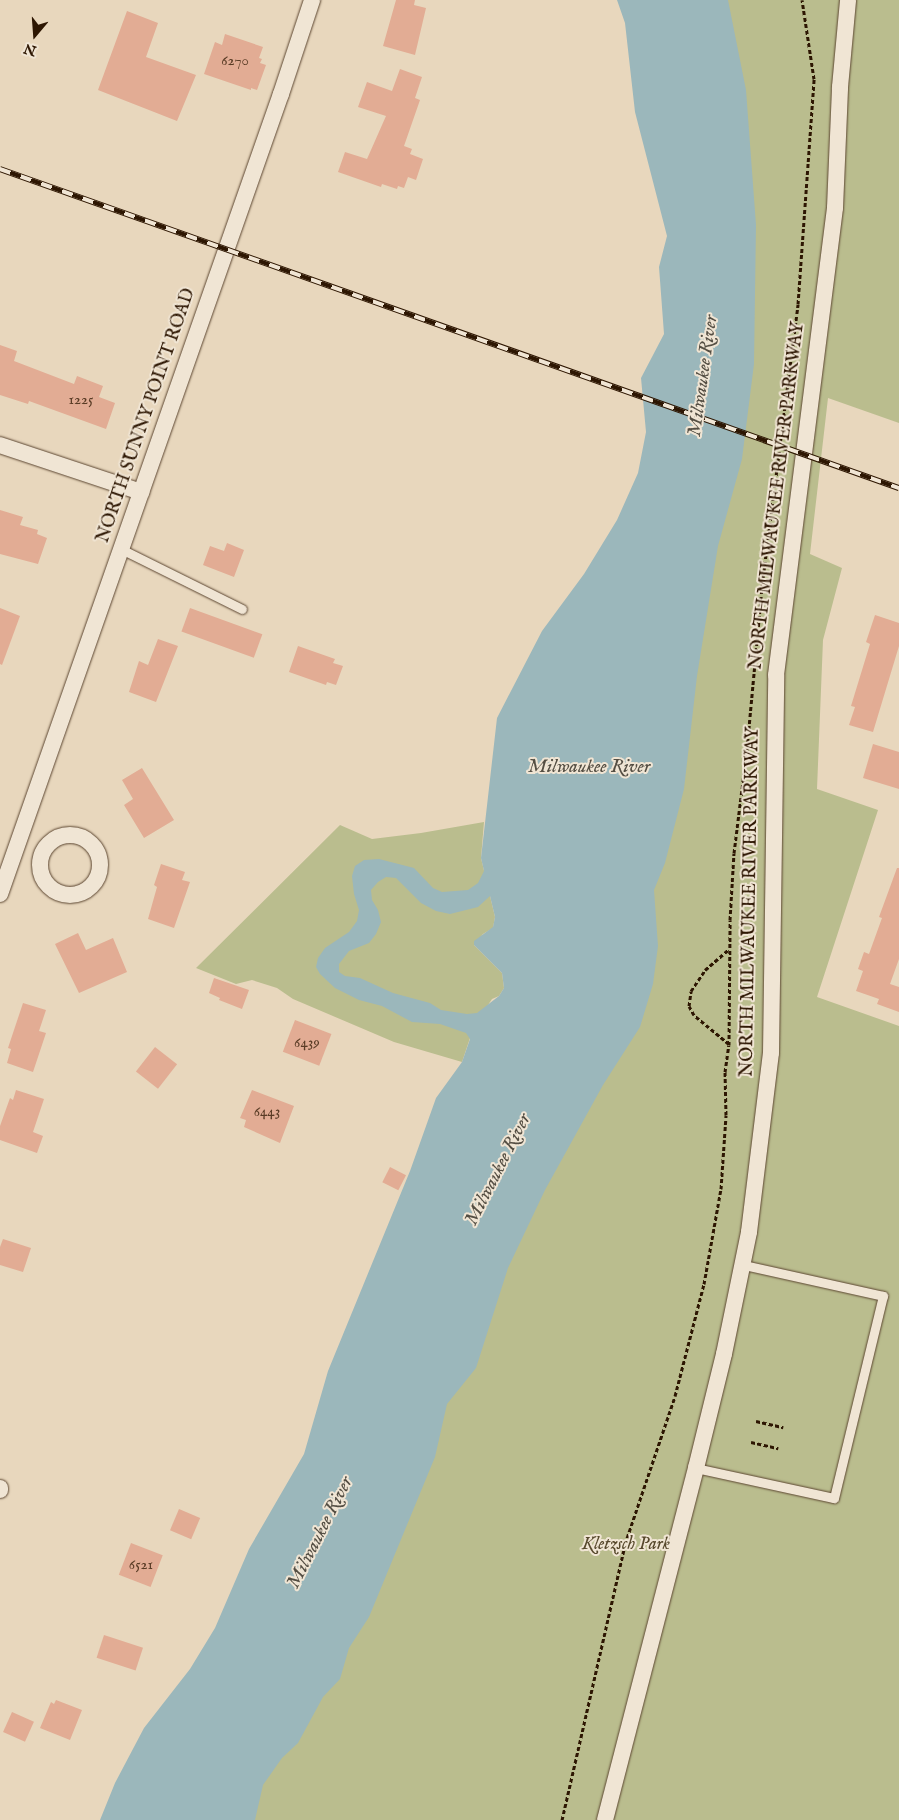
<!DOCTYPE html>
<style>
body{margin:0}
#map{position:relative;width:899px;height:1820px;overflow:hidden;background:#e8d7bd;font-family:"IM FELL English",serif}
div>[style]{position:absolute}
.green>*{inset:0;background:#babd8e}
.water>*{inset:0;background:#9bb7bb}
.building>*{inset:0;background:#e2ac94;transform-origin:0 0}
.path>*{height:3px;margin-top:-1.5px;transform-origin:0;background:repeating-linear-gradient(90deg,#2d1602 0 4px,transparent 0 6.5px)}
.roads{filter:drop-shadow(0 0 1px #5c4631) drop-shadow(0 0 1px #5c4631)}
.lane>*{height:9px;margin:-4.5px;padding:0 4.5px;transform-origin:4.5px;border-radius:4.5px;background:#f0e5d4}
.street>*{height:16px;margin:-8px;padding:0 8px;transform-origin:8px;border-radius:8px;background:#f0e5d4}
.street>.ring{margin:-8px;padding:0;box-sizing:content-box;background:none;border:16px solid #f0e5d4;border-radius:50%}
.rail>*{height:5.5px;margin-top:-2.75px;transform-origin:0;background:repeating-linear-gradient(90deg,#f0e5d4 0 11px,#2d1602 0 22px);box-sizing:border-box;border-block:1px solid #2d1602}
span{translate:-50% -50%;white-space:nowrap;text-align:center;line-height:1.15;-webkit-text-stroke:4px #f0e5d4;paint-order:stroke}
.number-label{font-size:15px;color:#5a3c26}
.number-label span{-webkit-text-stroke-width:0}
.street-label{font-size:18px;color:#2d1602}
.park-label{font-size:18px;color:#57482c;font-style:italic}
.water-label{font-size:19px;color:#544e43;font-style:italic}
.north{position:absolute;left:10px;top:10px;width:50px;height:50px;-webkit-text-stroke:4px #f0e5d4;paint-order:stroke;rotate:198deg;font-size:14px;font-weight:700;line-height:20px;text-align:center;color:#2d1602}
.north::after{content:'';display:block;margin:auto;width:18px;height:22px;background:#2d1602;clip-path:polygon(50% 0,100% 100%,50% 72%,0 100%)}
</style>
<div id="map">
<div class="green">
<i style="clip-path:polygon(665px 0,899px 0,899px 423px,828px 398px,810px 554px,842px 568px,823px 640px,817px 789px,878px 810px,817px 997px,899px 1026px,899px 1820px,173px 1820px,346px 1513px,706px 337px)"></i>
<i style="clip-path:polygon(484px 822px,481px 858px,495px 917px,493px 928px,483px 934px,474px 945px,502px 973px,504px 988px,499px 996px,492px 999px,474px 1026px,462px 1062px,394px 1042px,293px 999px,277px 988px,252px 980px,236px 984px,196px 968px,340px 825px,372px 839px,421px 833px)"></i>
</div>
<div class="water">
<i style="clip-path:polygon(evenodd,617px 0,728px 0,746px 90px,756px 225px,754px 364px,742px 459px,718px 546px,697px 676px,684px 789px,665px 863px,654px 890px,658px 946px,653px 984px,640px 1027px,603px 1085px,545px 1190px,508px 1268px,476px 1368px,447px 1404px,435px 1457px,369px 1617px,349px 1648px,340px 1679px,323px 1697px,298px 1743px,282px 1758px,263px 1785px,255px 1820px,100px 1820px,115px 1783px,144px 1728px,190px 1669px,215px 1628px,249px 1549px,304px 1454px,328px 1371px,410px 1171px,436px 1098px,462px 1062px,470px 1039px,466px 1033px,440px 1024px,412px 1022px,382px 1006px,359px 1000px,335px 988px,320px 974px,316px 967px,318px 958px,325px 948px,349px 932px,357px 921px,359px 910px,354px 894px,352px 876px,355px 866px,364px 860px,379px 859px,414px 868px,433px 888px,442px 892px,468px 890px,478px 883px,484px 871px,481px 858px,497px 718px,542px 631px,584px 574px,617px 520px,638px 473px,646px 432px,641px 378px,664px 334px,659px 267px,667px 236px,635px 112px,625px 23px,617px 0,386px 877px,396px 878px,421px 903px,436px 911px,450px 914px,478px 907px,490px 896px,495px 917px,493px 927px,474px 941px,474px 945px,502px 973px,504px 988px,499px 996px,477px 1013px,467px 1014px,441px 1010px,430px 1003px,393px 993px,360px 978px,345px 976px,339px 972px,339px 964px,349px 951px,369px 943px,376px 934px,381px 922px,378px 910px,372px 900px,371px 890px,378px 882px,386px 877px)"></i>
</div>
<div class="building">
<i style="clip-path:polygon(396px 0,415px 0,414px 5px,426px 8px,415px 55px,383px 46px)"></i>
<i style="clip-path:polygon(127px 11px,158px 23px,146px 57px,196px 75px,177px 121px,98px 90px)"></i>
<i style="clip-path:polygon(225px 34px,263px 47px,259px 58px,262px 59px,260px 63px,266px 65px,257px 90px,251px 88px,251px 90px,204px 74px,215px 42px,222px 45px)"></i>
<i style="clip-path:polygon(400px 69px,422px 77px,415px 98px,420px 100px,404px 146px,412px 149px,410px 154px,423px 159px,416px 180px,408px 177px,404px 188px,398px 186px,397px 189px,382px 184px,381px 187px,338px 172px,345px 152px,367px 159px,386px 116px,358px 107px,367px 82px,392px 91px)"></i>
<i style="clip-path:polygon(0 345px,17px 351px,14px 361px,74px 384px,77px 376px,103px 386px,99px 397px,115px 403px,106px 429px,29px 401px,28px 404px,0 395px)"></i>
<i style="clip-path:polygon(0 510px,23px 517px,20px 525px,38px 530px,37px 534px,47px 538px,38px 564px,0 554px)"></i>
<i style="clip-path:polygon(227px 543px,244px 550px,234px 577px,203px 565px,210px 546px,224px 551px)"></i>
<i style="clip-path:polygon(0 608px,20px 616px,2px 665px,0 664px)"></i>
<i style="left:190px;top:608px;width:77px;height:25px;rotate:20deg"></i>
<i style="clip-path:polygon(875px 615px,899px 623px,899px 646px,873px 732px,849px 725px,855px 707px,851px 706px,870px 644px,866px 642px)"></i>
<i style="clip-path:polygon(158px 639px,178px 646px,156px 702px,129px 692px,139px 661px,148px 665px)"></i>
<i style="clip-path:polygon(298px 646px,335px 659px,333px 663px,343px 666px,336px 685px,327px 682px,326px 685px,289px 672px)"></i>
<i style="clip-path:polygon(873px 744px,899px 752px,899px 789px,863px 778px)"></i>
<i style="clip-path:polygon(142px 768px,174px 820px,144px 838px,124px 805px,133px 799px,122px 780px)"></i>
<i style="clip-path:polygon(161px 864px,185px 872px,182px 880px,190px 882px,174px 928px,148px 919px,157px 887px,154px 885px)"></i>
<i style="clip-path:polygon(897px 868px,899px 868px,899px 959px,890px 984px,899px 987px,899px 1012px,877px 1004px,879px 999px,856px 991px,863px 971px,858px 969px,864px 952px,869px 954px,882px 918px,879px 917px)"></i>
<i style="clip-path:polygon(78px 933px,86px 950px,113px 938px,127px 972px,79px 993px,55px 944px)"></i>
<i style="clip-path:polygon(214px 978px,249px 990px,242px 1009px,219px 1000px,220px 998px,209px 993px)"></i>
<i style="clip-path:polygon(23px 1003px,46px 1010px,39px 1031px,46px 1033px,33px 1072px,7px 1063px,11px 1049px,8px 1048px)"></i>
<i style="left:295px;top:1020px;width:39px;height:34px;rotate:21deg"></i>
<i style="left:155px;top:1047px;width:28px;height:31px;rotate:38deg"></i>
<i style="clip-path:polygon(16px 1090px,44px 1099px,33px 1132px,43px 1136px,37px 1153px,0 1140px,0 1126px,10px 1098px,13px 1100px)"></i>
<i style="clip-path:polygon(252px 1090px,294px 1106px,280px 1143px,244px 1127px,246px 1120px,240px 1118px)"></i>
<i style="left:390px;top:1167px;width:18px;height:17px;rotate:27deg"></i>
<i style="clip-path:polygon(3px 1239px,31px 1248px,23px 1272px,0 1265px,0 1247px)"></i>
<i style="left:179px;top:1509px;width:23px;height:23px;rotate:23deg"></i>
<i style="left:131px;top:1543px;width:34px;height:34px;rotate:21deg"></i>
<i style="left:104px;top:1635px;width:41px;height:24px;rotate:18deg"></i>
<i style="clip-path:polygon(56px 1700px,82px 1710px,70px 1740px,40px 1728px,51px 1702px,54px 1704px)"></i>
<i style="left:12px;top:1712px;width:24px;height:22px;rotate:24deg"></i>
</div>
<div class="path">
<i style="left:729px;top:1044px;width:45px;rotate:-140.4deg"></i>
<i style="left:694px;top:1015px;width:10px;rotate:-119deg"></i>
<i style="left:689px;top:1006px;width:15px;rotate:-82deg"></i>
<i style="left:691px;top:991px;width:25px;rotate:-56deg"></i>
<i style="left:705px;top:970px;width:32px;rotate:-41deg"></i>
<i style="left:756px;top:1421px;width:28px;rotate:13deg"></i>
<i style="left:751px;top:1442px;width:28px;rotate:13deg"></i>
<i style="left:562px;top:1820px;width:283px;rotate:-77.1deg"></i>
<i style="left:625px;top:1544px;width:156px;rotate:-71.3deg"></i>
<i style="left:675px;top:1396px;width:116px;rotate:-75.5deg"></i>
<i style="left:704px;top:1284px;width:97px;rotate:-79.9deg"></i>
<i style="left:721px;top:1189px;width:74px;rotate:-86.1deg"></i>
<i style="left:726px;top:1115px;width:43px;rotate:-91.3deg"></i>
<i style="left:725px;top:1072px;width:27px;rotate:-82deg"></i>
<i style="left:729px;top:1045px;width:125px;rotate:-89.5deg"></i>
<i style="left:730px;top:920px;width:67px;rotate:-86.6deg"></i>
<i style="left:734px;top:853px;width:105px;rotate:-82.9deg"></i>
<i style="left:747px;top:749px;width:172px;rotate:-84.7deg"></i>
<i style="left:763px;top:578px;width:276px;rotate:-82.7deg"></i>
<i style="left:798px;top:304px;width:226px;rotate:-85.9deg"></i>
<i style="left:814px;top:79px;width:80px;rotate:-98.6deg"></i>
</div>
<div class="roads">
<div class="lane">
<i style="left:121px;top:549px;width:135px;rotate:26.4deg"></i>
<i style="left:696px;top:1468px;width:141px;rotate:12.3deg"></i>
<i style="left:834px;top:1498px;width:208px;rotate:-76.4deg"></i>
<i style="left:883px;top:1296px;width:142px;rotate:-167.4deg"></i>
</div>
<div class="street">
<i style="left:0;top:445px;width:149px;rotate:18.4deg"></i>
<i class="ring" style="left:40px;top:835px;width:44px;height:44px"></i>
<i style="left:0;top:894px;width:848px;rotate:-70.65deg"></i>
<i style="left:281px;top:94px;width:99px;rotate:-71.7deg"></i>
<i style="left:0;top:1488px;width:2px;rotate:90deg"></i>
<i style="left:605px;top:1820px;width:364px;rotate:-75.5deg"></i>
<i style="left:696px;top:1468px;width:117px;rotate:-76.2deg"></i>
<i style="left:724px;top:1354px;width:125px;rotate:-78.4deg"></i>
<i style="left:749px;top:1232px;width:180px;rotate:-83deg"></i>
<i style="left:771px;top:1053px;width:378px;rotate:-89.2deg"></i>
<i style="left:776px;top:675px;width:471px;rotate:-82.8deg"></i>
<i style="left:835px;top:208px;width:121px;rotate:-87.6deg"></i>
<i style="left:840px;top:87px;width:87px;rotate:-84.7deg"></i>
</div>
</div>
<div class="rail">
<i style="left:0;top:169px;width:954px;rotate:19.54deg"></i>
</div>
<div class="number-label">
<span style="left:235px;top:61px">6270</span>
<span style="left:81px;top:400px">1225</span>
<span style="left:307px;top:1043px">6439</span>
<span style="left:267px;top:1112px">6443</span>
<span style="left:141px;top:1565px">6521</span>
</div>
<div class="street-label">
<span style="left:147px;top:416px;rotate:-71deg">NORTH SUNNY POINT ROAD</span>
<span style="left:778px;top:496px;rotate:-83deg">NORTH MILWAUKEE RIVER PARKWAY</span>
<span style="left:751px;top:902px;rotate:-89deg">NORTH MILWAUKEE RIVER PARKWAY</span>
</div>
<div class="park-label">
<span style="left:626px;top:1545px">Kletzsch Park</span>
</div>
<div class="water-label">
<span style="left:704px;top:376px;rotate:-82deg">Milwaukee River</span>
<span style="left:589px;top:768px">Milwaukee River</span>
<span style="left:499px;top:1170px;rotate:-63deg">Milwaukee River</span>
<span style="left:321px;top:1533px;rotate:-63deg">Milwaukee River</span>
</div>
<div class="north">N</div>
</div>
